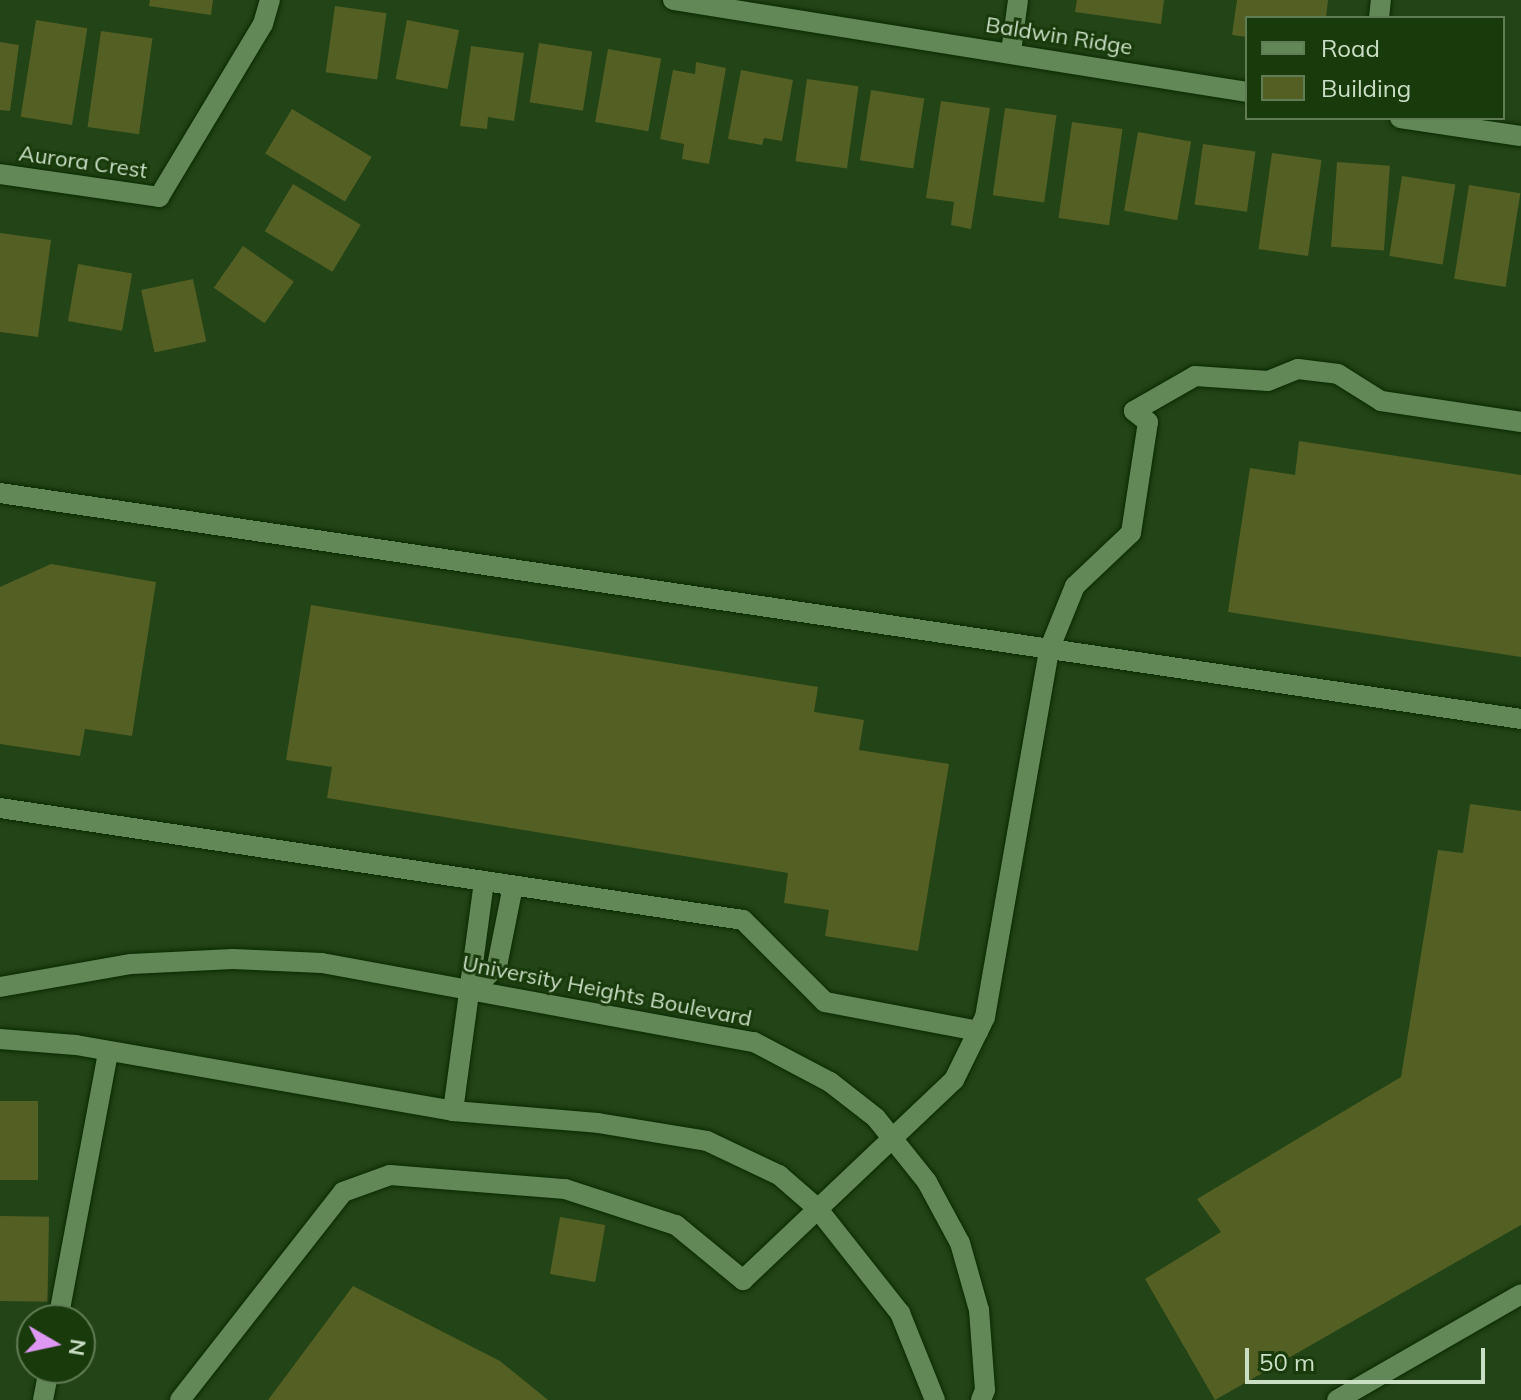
<!DOCTYPE html>
<style>
body{margin:0}
#map{position:relative;width:1521px;height:1400px;overflow:hidden;background:#234416;font-family:Mulish,sans-serif}
div>[style]{position:absolute}
.building>*{inset:0;background:#545f24;transform-origin:0 0}
.roads{filter:drop-shadow(0 0 2px #092a00) drop-shadow(0 0 2px #092a00)}
.minor>*{height:20px;margin:-10px;padding:0 10px;transform-origin:10px;border-radius:10px;background:#638857}
span{translate:-50% -50%;white-space:nowrap;text-align:center;line-height:1.15;-webkit-text-stroke:6px #193a0b;paint-order:stroke}
.street-label{font-size:22px;color:#cadec4}
.legend{position:absolute;left:1245px;top:16px;width:260px;height:104px;box-sizing:border-box;background:#193a0b;border:2px solid #607c55;margin:0;padding:10px 14px;list-style:none;font-size:24px;color:#cadec4}
.legend li{display:flex;align-items:center;gap:16px;height:40px}
.legend b{width:40px;border:2px solid #607c55}
.north{position:absolute;left:16px;top:1304px;width:80px;height:80px;box-sizing:border-box;background:#193a0b;border:2px solid #607c55;border-radius:50%;rotate:99deg;font-size:22px;font-weight:700;line-height:32px;text-align:center;color:#cadec4}
.north::after{content:'';display:block;margin:auto;width:28px;height:36px;background:#de98f3;clip-path:polygon(50% 0,100% 100%,50% 72%,0 100%)}
.scale{position:absolute;left:1245px;top:1348px;width:240px;height:36px;box-sizing:border-box;border:4px solid #cadec4;border-top:0;padding-left:10px;font-size:24px;line-height:28px;white-space:nowrap;color:#cadec4;-webkit-text-stroke:6px #193a0b;paint-order:stroke}
</style>
<div id="map">
<div class="building">
<i style="clip-path:polygon(150px 0,213px 0,211px 15px,149px 6px)"></i>
<i style="clip-path:polygon(1077px 0,1164px 0,1161px 24px,1075px 12px)"></i>
<i style="clip-path:polygon(1237px 0,1328px 0,1326px 18px,1247px 18px,1247px 37px,1232px 35px)"></i>
<i style="left:335px;top:6px;width:52px;height:67px;rotate:8deg"></i>
<i style="left:36px;top:20px;width:52px;height:98px;rotate:9deg"></i>
<i style="left:407px;top:20px;width:53px;height:60px;rotate:11deg"></i>
<i style="left:101px;top:31px;width:52px;height:97px;rotate:8deg"></i>
<i style="clip-path:polygon(0 42px,19px 45px,10px 111px,0 110px)"></i>
<i style="left:539px;top:43px;width:54px;height:60px;rotate:9deg"></i>
<i style="clip-path:polygon(471px 46px,524px 53px,514px 121px,488px 117px,487px 129px,460px 126px)"></i>
<i style="left:608px;top:49px;width:54px;height:74px;rotate:10deg"></i>
<i style="clip-path:polygon(696px 62px,726px 68px,709px 164px,682px 159px,684px 144px,660px 139px,673px 70px,695px 74px)"></i>
<i style="clip-path:polygon(741px 70px,793px 80px,782px 141px,764px 138px,762px 145px,728px 139px)"></i>
<i style="left:807px;top:79px;width:52px;height:83px;rotate:8deg"></i>
<i style="left:871px;top:90px;width:54px;height:71px;rotate:9deg"></i>
<i style="clip-path:polygon(941px 101px,990px 108px,971px 229px,951px 225px,954px 202px,926px 198px)"></i>
<i style="left:1005px;top:108px;width:52px;height:88px;rotate:8deg"></i>
<i style="left:292px;top:109px;width:93px;height:52px;rotate:31deg"></i>
<i style="left:1072px;top:122px;width:51px;height:97px;rotate:8deg"></i>
<i style="left:1138px;top:132px;width:54px;height:80px;rotate:10deg"></i>
<i style="left:1203px;top:144px;width:53px;height:61px;rotate:8deg"></i>
<i style="left:1272px;top:153px;width:50px;height:97px;rotate:8deg"></i>
<i style="left:1337px;top:162px;width:53px;height:85px;rotate:4deg"></i>
<i style="left:1402px;top:176px;width:54px;height:81px;rotate:9deg"></i>
<i style="left:293px;top:184px;width:79px;height:55px;rotate:31deg"></i>
<i style="left:1469px;top:185px;width:52px;height:95px;rotate:9deg"></i>
<i style="clip-path:polygon(0 233px,51px 240px,38px 337px,0 332px)"></i>
<i style="left:243px;top:246px;width:62px;height:51px;rotate:35deg"></i>
<i style="left:78px;top:264px;width:55px;height:58px;rotate:10deg"></i>
<i style="left:193px;top:279px;width:64px;height:53px;rotate:78deg"></i>
<i style="clip-path:polygon(1299px 441px,1521px 475px,1521px 657px,1228px 612px,1250px 468px,1295px 475px)"></i>
<i style="clip-path:polygon(51px 564px,156px 582px,132px 736px,85px 729px,80px 756px,0 744px,0 587px)"></i>
<i style="clip-path:polygon(311px 605px,818px 687px,814px 712px,864px 720px,859px 750px,949px 764px,918px 951px,825px 936px,829px 910px,784px 903px,788px 873px,327px 798px,332px 767px,286px 760px)"></i>
<i style="clip-path:polygon(1470px 804px,1521px 811px,1521px 1225px,1215px 1400px,1145px 1279px,1221px 1232px,1197px 1199px,1401px 1077px,1438px 850px,1463px 853px)"></i>
<i style="left:0;top:1101px;width:38px;height:79px"></i>
<i style="left:0;top:1216px;width:49px;height:85px;rotate:1deg"></i>
<i style="left:560px;top:1217px;width:46px;height:58px;rotate:10deg"></i>
<i style="clip-path:polygon(353px 1286px,500px 1361px,548px 1400px,268px 1400px)"></i>
</div>
<div class="roads">
<div class="minor">
<i style="left:673px;top:0;width:581px;rotate:9.11deg"></i>
<i style="left:1379px;top:18px;width:18px;rotate:-84deg"></i>
<i style="left:1011px;top:52px;width:52px;rotate:-82.3deg"></i>
<i style="left:1400px;top:118px;width:122px;rotate:8.5deg"></i>
<i style="left:0;top:174px;width:161px;rotate:8.2deg"></i>
<i style="left:159px;top:197px;width:202px;rotate:-59deg"></i>
<i style="left:263px;top:24px;width:25px;rotate:-74deg"></i>
<i style="left:0;top:493px;width:1538px;rotate:8.45deg"></i>
<i style="left:0;top:808px;width:751px;rotate:8.57deg"></i>
<i style="left:743px;top:920px;width:116px;rotate:45deg"></i>
<i style="left:825px;top:1002px;width:156px;rotate:10.7deg"></i>
<i style="left:0;top:987px;width:133px;rotate:-10deg"></i>
<i style="left:131px;top:964px;width:102px;rotate:-2.8deg"></i>
<i style="left:233px;top:959px;width:89px;rotate:2.6deg"></i>
<i style="left:322px;top:963px;width:439px;rotate:10.4deg"></i>
<i style="left:754px;top:1042px;width:86px;rotate:27.8deg"></i>
<i style="left:830px;top:1082px;width:58px;rotate:38deg"></i>
<i style="left:876px;top:1118px;width:82px;rotate:51.4deg"></i>
<i style="left:927px;top:1182px;width:69px;rotate:61.6deg"></i>
<i style="left:960px;top:1243px;width:70px;rotate:74.2deg"></i>
<i style="left:979px;top:1310px;width:80px;rotate:85.7deg"></i>
<i style="left:985px;top:1390px;width:11px;rotate:112deg"></i>
<i style="left:473px;top:990px;width:34px;rotate:-45deg"></i>
<i style="left:497px;top:966px;width:82px;rotate:-78.7deg"></i>
<i style="left:0;top:1039px;width:76px;rotate:4.5deg"></i>
<i style="left:76px;top:1045px;width:383px;rotate:9.9deg"></i>
<i style="left:453px;top:1111px;width:145px;rotate:4.7deg"></i>
<i style="left:598px;top:1123px;width:110px;rotate:9.4deg"></i>
<i style="left:707px;top:1141px;width:80px;rotate:25.3deg"></i>
<i style="left:779px;top:1175px;width:50px;rotate:41deg"></i>
<i style="left:817px;top:1208px;width:134px;rotate:51.7deg"></i>
<i style="left:900px;top:1313px;width:94px;rotate:68.1deg"></i>
<i style="left:453px;top:1111px;width:232px;rotate:-82.3deg"></i>
<i style="left:58px;top:1320px;width:273px;rotate:-79.4deg"></i>
<i style="left:43px;top:1400px;width:33px;rotate:-79deg"></i>
<i style="left:180px;top:1400px;width:264px;rotate:-51.9deg"></i>
<i style="left:343px;top:1192px;width:50px;rotate:-19.9deg"></i>
<i style="left:390px;top:1175px;width:176px;rotate:4.6deg"></i>
<i style="left:565px;top:1189px;width:117px;rotate:18deg"></i>
<i style="left:676px;top:1225px;width:87px;rotate:39.4deg"></i>
<i style="left:743px;top:1280px;width:291px;rotate:-43.5deg"></i>
<i style="left:954px;top:1080px;width:70px;rotate:-63.8deg"></i>
<i style="left:985px;top:1017px;width:373px;rotate:-80.1deg"></i>
<i style="left:1049px;top:650px;width:69px;rotate:-67.9deg"></i>
<i style="left:1075px;top:586px;width:77px;rotate:-43.4deg"></i>
<i style="left:1131px;top:533px;width:112px;rotate:-81.3deg"></i>
<i style="left:1148px;top:422px;width:18px;rotate:-142deg"></i>
<i style="left:1134px;top:411px;width:70px;rotate:-29.8deg"></i>
<i style="left:1195px;top:376px;width:73px;rotate:3.9deg"></i>
<i style="left:1268px;top:381px;width:32px;rotate:-22deg"></i>
<i style="left:1298px;top:369px;width:40px;rotate:7.1deg"></i>
<i style="left:1338px;top:374px;width:51px;rotate:32.1deg"></i>
<i style="left:1381px;top:401px;width:142px;rotate:8.5deg"></i>
<i style="left:1337px;top:1400px;width:212px;rotate:-29.9deg"></i>
</div>
</div>
<div class="street-label">
<span style="left:1059px;top:36px;rotate:9deg">Baldwin Ridge</span>
<span style="left:83px;top:162px;rotate:8deg">Aurora Crest</span>
<span style="left:607px;top:991px;rotate:11deg">University Heights Boulevard</span>
</div>
<ul class="legend">
<li><b style="height:10px;background:#638857"></b>Road</li>
<li><b style="height:22px;background:#545f24"></b>Building</li>
</ul>
<div class="north">N</div>
<div class="scale">50 m</div>
</div>
